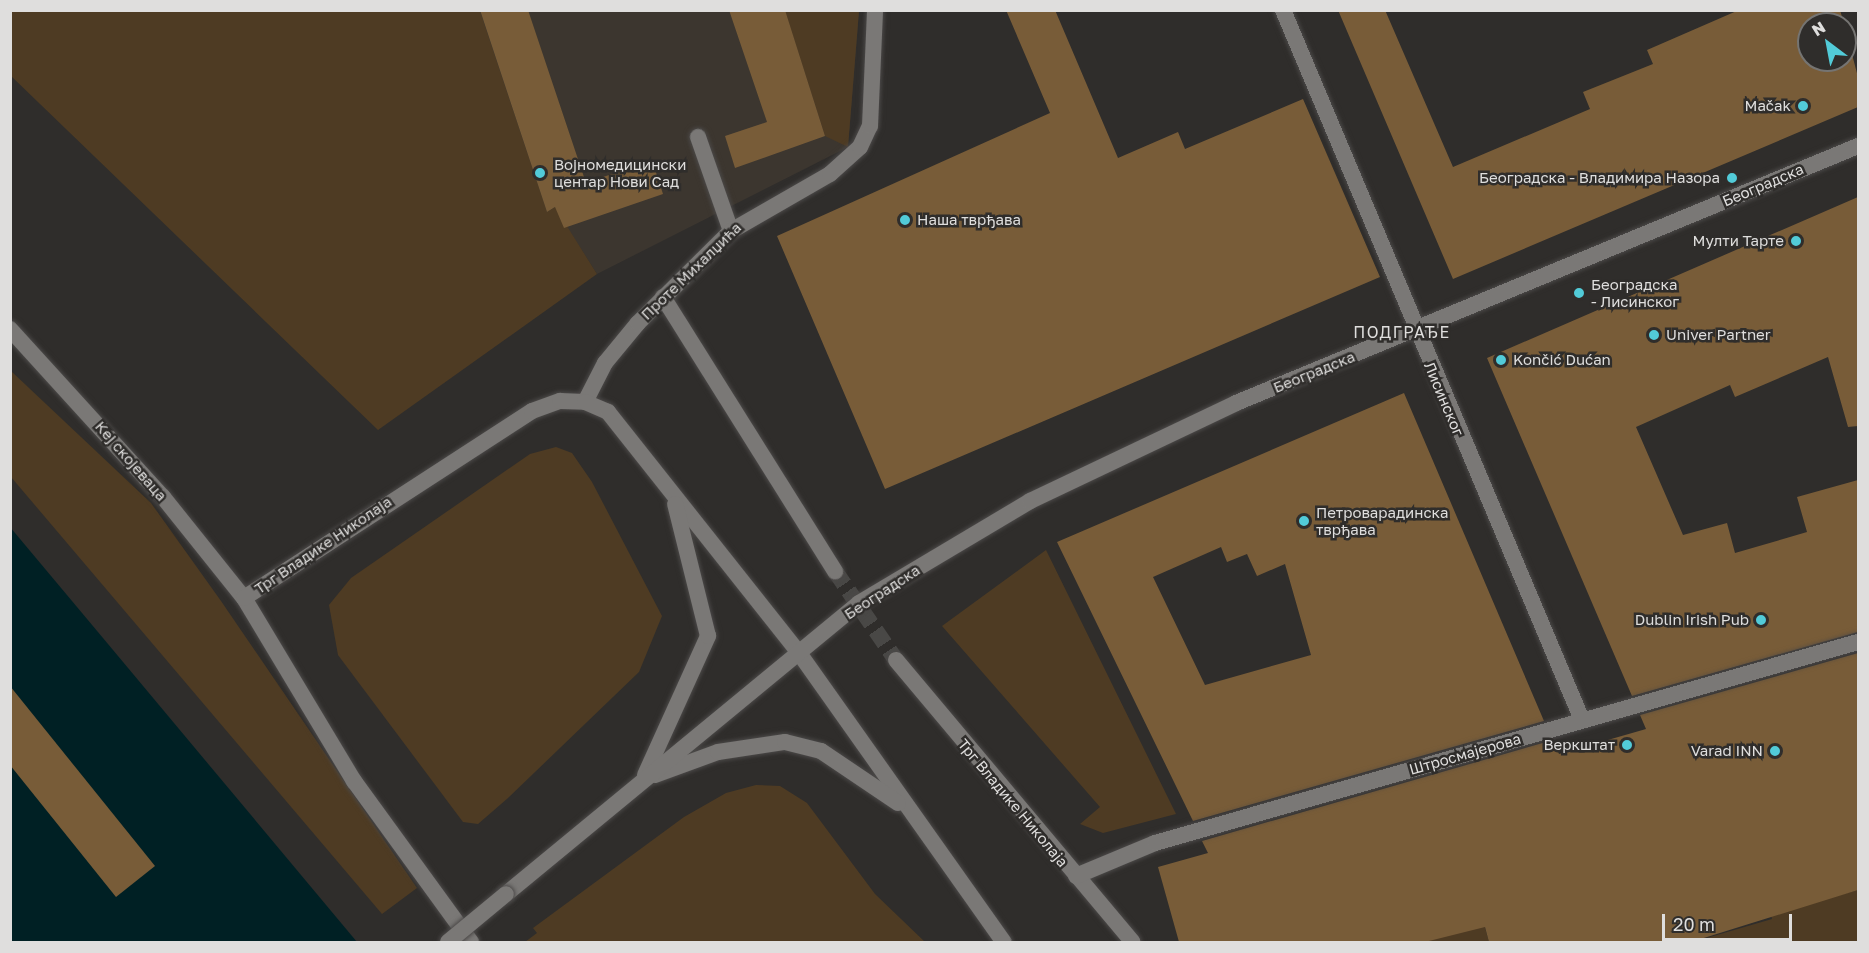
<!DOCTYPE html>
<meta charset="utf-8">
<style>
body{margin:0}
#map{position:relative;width:1869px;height:953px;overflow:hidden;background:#2f2d2b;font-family:"Golos Text",sans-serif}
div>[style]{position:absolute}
.built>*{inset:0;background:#3c362f}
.green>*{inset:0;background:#4e3b23}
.water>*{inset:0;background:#002024}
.building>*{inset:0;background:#785c38}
.minor-tunnel>*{height:16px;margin-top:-8px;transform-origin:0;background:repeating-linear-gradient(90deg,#494846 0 16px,transparent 0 24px)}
.roads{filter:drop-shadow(0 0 2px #4b4948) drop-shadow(0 0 2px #4b4948)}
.service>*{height:16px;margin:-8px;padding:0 8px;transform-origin:8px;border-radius:8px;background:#7a7876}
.minor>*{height:16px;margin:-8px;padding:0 8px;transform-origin:8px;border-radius:8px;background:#7a7876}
.secondary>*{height:16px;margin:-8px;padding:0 8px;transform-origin:8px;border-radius:8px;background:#7a7876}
.bridges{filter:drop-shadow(0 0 2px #4b4948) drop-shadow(0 0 2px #4b4948)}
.secondary-bridge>*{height:16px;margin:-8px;padding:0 8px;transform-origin:8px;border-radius:8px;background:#7a7876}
.dots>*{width:16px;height:16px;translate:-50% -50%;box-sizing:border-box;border:3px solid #2f2d2b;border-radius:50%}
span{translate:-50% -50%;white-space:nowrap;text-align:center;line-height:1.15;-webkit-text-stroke:5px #2f2d2b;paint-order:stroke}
.poi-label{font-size:15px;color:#dfdedd}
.right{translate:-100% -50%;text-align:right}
.left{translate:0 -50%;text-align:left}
.street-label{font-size:15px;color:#dfdedd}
.neighbourhood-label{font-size:16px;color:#dfdedd;letter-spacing:1.5px}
.frame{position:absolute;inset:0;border:12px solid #dfdedd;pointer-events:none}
.north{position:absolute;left:1797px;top:12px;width:60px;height:60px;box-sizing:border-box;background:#2f2d2b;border:2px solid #757472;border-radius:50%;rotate:328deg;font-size:16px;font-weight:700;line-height:24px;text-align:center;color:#dfdedd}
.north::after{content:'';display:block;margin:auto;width:21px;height:27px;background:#52cbd8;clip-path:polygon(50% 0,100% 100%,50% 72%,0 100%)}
.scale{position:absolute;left:1662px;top:914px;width:130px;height:27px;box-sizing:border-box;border:3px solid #dfdedd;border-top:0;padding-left:8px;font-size:18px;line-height:21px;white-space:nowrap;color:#dfdedd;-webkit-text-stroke:4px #2f2d2b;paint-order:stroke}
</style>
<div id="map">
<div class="built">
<i style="clip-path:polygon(118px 11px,859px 11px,848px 147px,597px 274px,554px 207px,417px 305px)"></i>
</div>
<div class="green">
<i style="clip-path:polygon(10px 11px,480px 11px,547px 212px,555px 207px,597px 274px,378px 430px,11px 76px)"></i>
<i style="clip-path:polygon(785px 11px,859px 11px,848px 147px,825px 136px)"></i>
<i style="clip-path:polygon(11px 371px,151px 503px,221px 601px,417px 888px,382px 914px,11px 477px)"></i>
<i style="clip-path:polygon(556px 447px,572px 453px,592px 482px,662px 616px,639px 672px,508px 798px,478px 824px,463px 822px,338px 655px,329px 605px,351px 578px,530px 454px)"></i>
<i style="clip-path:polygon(1046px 550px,1176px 814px,1103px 833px,1080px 824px,1100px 807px,942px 626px)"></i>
<i style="clip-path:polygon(756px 785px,780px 786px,807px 803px,875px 894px,925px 942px,525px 942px,537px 933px,533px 928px,684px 817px,726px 793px)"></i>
<i style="clip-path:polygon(1761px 877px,1797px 907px,1858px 890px,1858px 942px,1693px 942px,1772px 919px)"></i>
<i style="clip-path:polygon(1479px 906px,1489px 942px,1425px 942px,1431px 940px,1426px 921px)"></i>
</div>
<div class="water">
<i style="clip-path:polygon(10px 527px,108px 644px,357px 942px,11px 942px)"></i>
</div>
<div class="building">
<i style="clip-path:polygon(480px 10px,528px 10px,586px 183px,652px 160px,663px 194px,564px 228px,555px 207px,547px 212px)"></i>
<i style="clip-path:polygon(729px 10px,785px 10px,825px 136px,735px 168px,725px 136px,767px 122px)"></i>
<i style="clip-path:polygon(1006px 10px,1055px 10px,1118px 158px,1178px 132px,1185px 149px,1303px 99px,1380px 277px,885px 489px,777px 236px,1050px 113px)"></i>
<i style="clip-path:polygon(1338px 10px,1385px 10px,1453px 167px,1590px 109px,1583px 92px,1653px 64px,1647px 50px,1739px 10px,1840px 10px,1844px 24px,1809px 24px,1809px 60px,1845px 60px,1845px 28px,1858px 77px,1858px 107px,1453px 279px)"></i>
<i style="clip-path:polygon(1858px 197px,1858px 426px,1848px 427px,1828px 357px,1735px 397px,1730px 385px,1636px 427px,1683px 535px,1727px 523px,1735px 553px,1807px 532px,1797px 497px,1858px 480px,1858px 632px,1632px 696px,1487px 358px)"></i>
<i style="clip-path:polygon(evenodd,1404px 393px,1544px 721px,1193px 821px,1057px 542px,1404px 393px,1221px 547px,1227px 562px,1247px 554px,1257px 576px,1285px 564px,1311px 655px,1205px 685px,1153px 577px,1221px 547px)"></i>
<i style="clip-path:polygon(1858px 653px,1858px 890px,1691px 942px,1489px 942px,1485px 927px,1425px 942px,1179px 942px,1158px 867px,1208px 853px,1202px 841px,1553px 740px,1559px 754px,1646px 729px,1640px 715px)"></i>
<i style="clip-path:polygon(10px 686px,155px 866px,116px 897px,10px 765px)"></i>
</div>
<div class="minor-tunnel">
<i style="left:835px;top:571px;width:108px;rotate:55.6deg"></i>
</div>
<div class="roads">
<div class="service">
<i style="left:698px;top:137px;width:100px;rotate:70.7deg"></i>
</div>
<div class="minor">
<i style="left:1283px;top:10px;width:770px;rotate:67.16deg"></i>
<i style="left:663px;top:297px;width:324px;rotate:57.9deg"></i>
<i style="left:585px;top:402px;width:44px;rotate:-62.9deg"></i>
<i style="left:605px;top:363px;width:52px;rotate:-50.5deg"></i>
<i style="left:638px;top:323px;width:131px;rotate:-44.7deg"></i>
<i style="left:731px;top:231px;width:114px;rotate:-29.9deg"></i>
<i style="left:830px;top:174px;width:40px;rotate:-42deg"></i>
<i style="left:860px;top:147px;width:23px;rotate:-65deg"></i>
<i style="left:870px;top:126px;width:116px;rotate:-87.5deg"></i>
<i style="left:896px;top:660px;width:368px;rotate:50deg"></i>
<i style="left:1076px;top:876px;width:86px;rotate:-22.7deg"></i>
<i style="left:1155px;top:843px;width:731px;rotate:-15.96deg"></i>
</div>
<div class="secondary">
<i style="left:10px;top:329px;width:227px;rotate:47.7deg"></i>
<i style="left:163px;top:497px;width:129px;rotate:51.3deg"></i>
<i style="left:244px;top:598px;width:214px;rotate:59deg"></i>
<i style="left:354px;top:781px;width:199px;rotate:54deg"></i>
<i style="left:244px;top:598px;width:343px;rotate:-33deg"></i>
<i style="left:532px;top:411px;width:30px;rotate:-20deg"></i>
<i style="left:560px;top:401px;width:25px;rotate:2deg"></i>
<i style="left:585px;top:402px;width:25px;rotate:23deg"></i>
<i style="left:608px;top:412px;width:308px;rotate:51.6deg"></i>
<i style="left:799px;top:653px;width:354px;rotate:54.7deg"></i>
<i style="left:645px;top:775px;width:153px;rotate:-65.6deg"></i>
<i style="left:708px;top:636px;width:136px;rotate:-104deg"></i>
<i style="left:655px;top:775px;width:67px;rotate:-20.1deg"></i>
<i style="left:718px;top:752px;width:68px;rotate:-8.5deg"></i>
<i style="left:785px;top:742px;width:37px;rotate:14deg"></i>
<i style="left:821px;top:751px;width:93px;rotate:34deg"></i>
<i style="left:506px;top:894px;width:457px;rotate:-39.5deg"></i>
<i style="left:859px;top:603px;width:199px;rotate:-30.8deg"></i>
<i style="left:1030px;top:501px;width:228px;rotate:-25.4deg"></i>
<i style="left:1236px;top:403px;width:673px;rotate:-22.45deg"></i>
</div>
</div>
<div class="bridges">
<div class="secondary-bridge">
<i style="left:448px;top:942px;width:75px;rotate:-39.6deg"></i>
</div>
</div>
<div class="dots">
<i style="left:1803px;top:106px;background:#52cbd8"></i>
<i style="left:540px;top:173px;background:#52cbd8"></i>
<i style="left:1732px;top:178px;background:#52cbd8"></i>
<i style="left:905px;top:220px;background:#52cbd8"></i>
<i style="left:1796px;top:241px;background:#52cbd8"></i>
<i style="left:1579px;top:293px;background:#52cbd8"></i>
<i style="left:1654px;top:335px;background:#52cbd8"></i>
<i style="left:1501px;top:360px;background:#52cbd8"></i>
<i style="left:1304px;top:521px;background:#52cbd8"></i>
<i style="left:1761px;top:620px;background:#52cbd8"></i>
<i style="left:1627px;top:745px;background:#52cbd8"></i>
<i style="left:1775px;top:751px;background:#52cbd8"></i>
</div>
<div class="poi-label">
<span class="right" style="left:1791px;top:106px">Mačak</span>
<span class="left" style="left:554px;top:173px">Војномедицински<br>центар Нови Сад</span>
<span class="right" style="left:1720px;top:178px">Београдска - Владимира Назора</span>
<span class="left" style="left:917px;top:220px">Наша тврђава</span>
<span class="right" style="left:1784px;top:241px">Мулти Тарте</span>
<span class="left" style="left:1591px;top:293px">Београдска<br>- Лисинског</span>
<span class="left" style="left:1666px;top:335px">Univer Partner</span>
<span class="left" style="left:1513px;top:360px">Končić Dućan</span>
<span class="left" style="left:1316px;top:521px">Петроварадинска<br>тврђава</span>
<span class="right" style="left:1749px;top:620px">Dublin Irish Pub</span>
<span class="right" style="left:1615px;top:745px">Веркштат</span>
<span class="right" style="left:1763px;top:751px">Varad INN</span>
</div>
<div class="street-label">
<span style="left:1763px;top:185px;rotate:-23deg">Београдска</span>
<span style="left:691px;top:271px;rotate:-44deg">Проте Михалџића</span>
<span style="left:1314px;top:372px;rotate:-22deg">Београдска</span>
<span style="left:1444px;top:399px;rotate:67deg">Лисинског</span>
<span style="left:131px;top:461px;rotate:49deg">Кеј скојеваца</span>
<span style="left:323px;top:545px;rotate:-34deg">Трг Владике Николаја</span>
<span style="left:882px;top:592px;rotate:-33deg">Београдска</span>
<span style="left:1465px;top:754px;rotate:-16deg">Штросмајерова</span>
<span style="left:1013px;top:803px;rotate:50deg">Трг Владике Николаја</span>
</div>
<div class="neighbourhood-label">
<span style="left:1402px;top:332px">ПОДГРАЂЕ</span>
</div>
<div class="frame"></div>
<div class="north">N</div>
<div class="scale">20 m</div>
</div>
